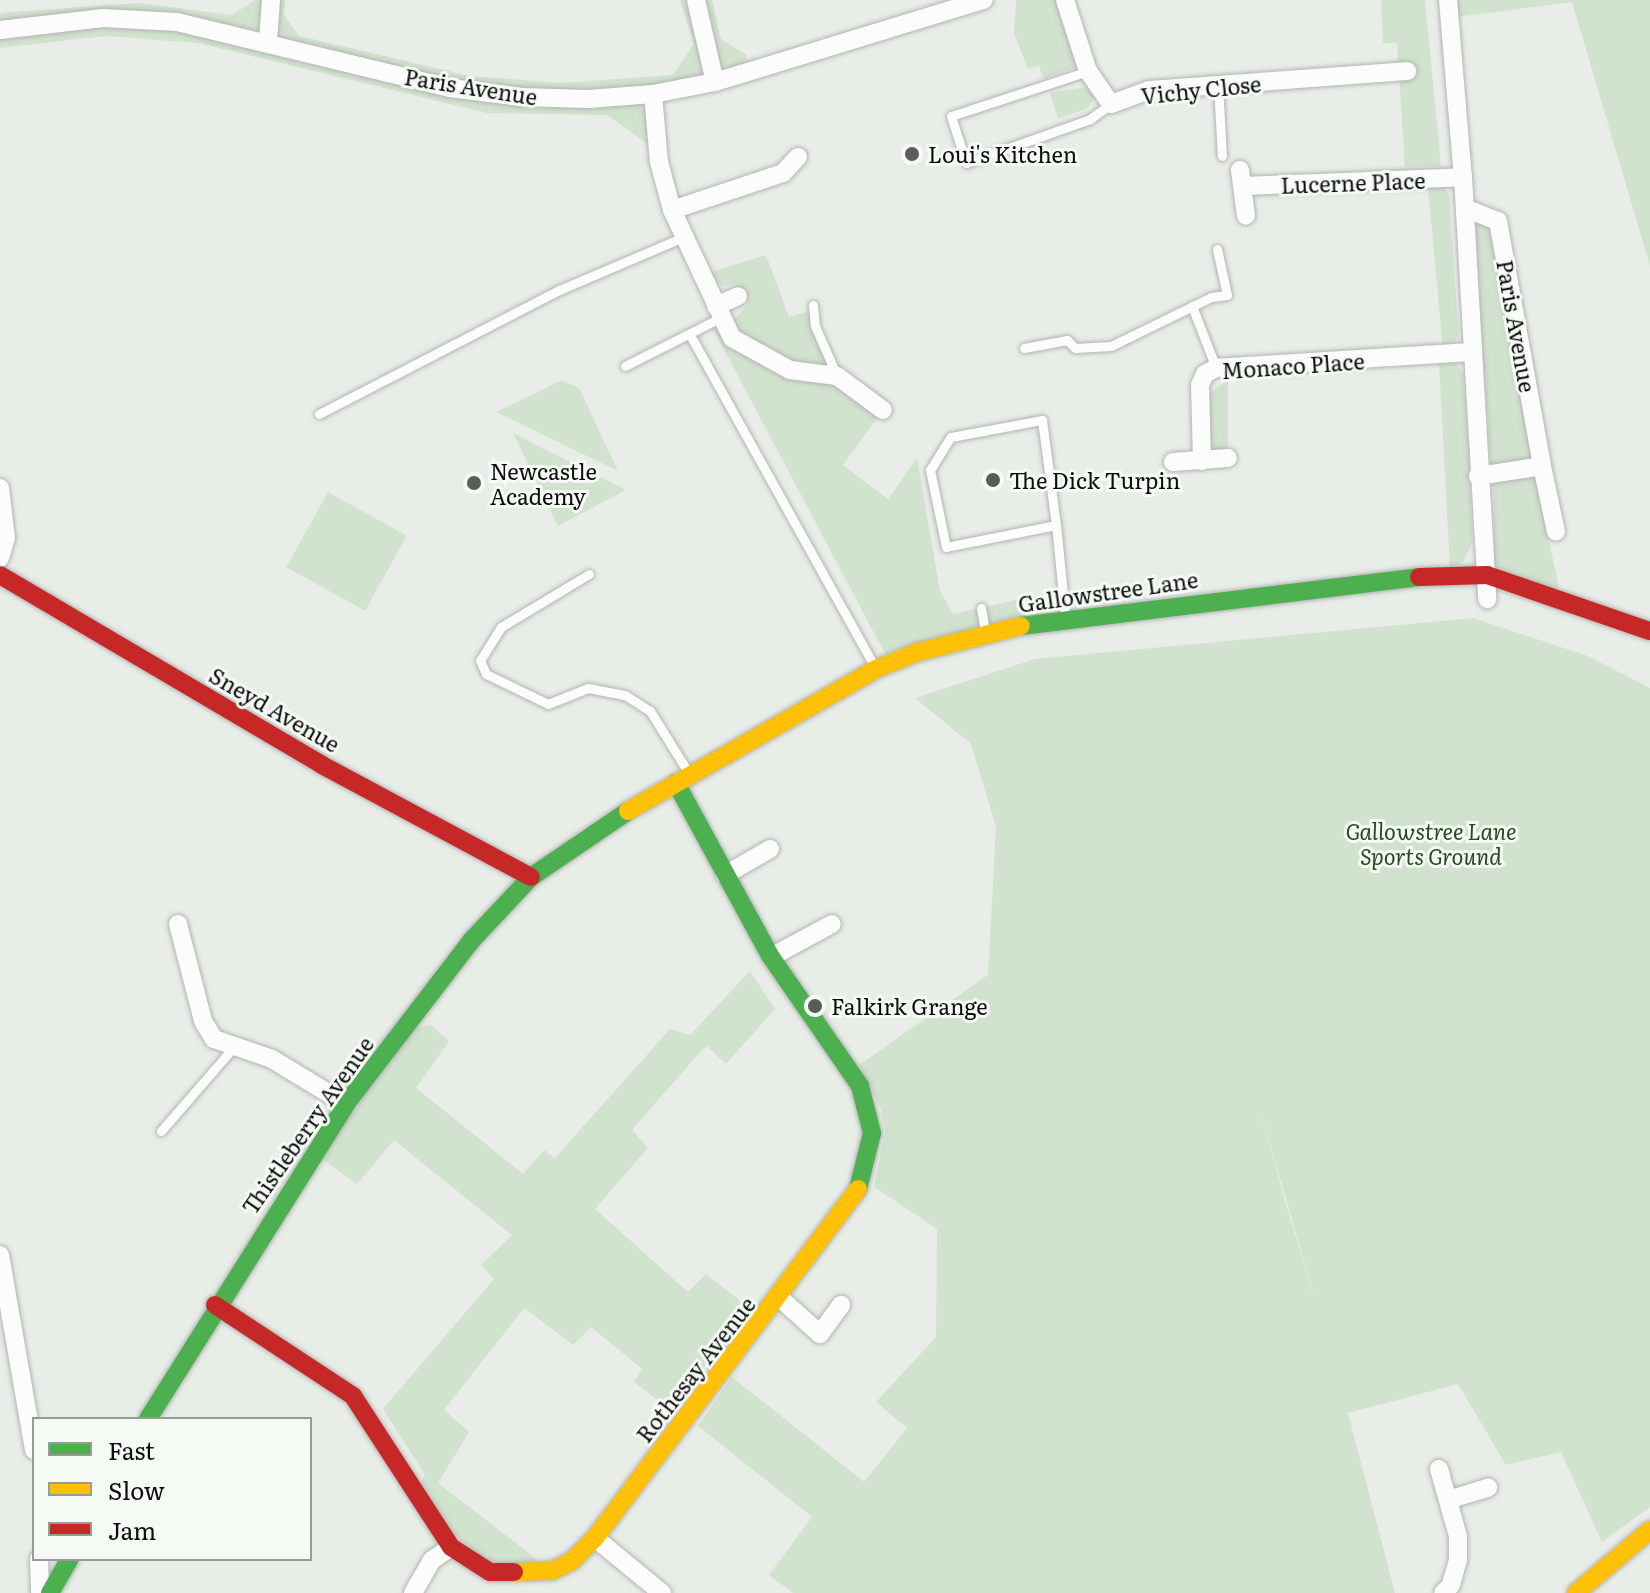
<!DOCTYPE html>
<style>
body{margin:0}
#map{position:relative;width:1650px;height:1593px;overflow:hidden;background:#e9ede8;font-family:Literata,serif}
div>[style]{position:absolute}
.green>*{inset:0;background:#d1e2ce;transform-origin:0 0}
.roads{filter:drop-shadow(0 0 2px #b2b5b2) drop-shadow(0 0 2px #b2b5b2)}
.lane>*{height:9px;margin:-4.5px;padding:0 4.5px;transform-origin:4.5px;border-radius:4.5px;background:#fcfcfc}
.street>*{height:18px;margin:-9px;padding:0 9px;transform-origin:9px;border-radius:9px;background:#fcfcfc}
.fast>*{height:18px;margin:-9px;padding:0 9px;transform-origin:9px;border-radius:9px;background:#4caf50}
.slow>*{height:18px;margin:-9px;padding:0 9px;transform-origin:9px;border-radius:9px;background:#ffc107}
.jam>*{height:18px;margin:-9px;padding:0 9px;transform-origin:9px;border-radius:9px;background:#c62828}
.dots>*{width:22px;height:22px;translate:-50% -50%;box-sizing:border-box;border:4px solid #f5fbf4;border-radius:50%}
span{translate:-50% -50%;white-space:nowrap;text-align:center;line-height:1.15;-webkit-text-stroke:6px #f5fbf4;paint-order:stroke}
.street-label{font-size:22px;color:#0c0e0c}
.poi-label{font-size:22px;color:#0c0e0c}
.left{translate:0 -50%;text-align:left}
.park-label{font-size:22px;color:#244c20;font-style:italic}
.legend{position:absolute;left:32px;top:1417px;width:280px;height:144px;box-sizing:border-box;background:#f5fbf4;border:2px solid #989c97;margin:0;padding:10px 14px;list-style:none;font-size:24px;color:#0c0e0c}
.legend li{display:flex;align-items:center;gap:16px;height:40px}
.legend b{width:40px;border:2px solid #989c97}
</style>
<div id="map">
<div class="green">
<i style="clip-path:polygon(255px 0,285px 0,284px 15px,299px 36px,470px 76px,560px 83px,673px 75px,694px 44px,680px 0,712px 0,721px 39px,746px 55px,749px 71px,654px 94px,656px 143px,646px 143px,607px 115px,487px 113px,198px 43px,106px 36px,0 48px,0 14px,11px 12px,139px 3px,232px 15px)"></i>
<i style="clip-path:polygon(1016px 0,1057px 0,1079px 66px,1044px 79px,1039px 66px,1028px 69px,1014px 33px)"></i>
<i style="clip-path:polygon(1381px 0,1425px 0,1441px 166px,1405px 167px,1397px 43px,1383px 43px)"></i>
<i style="clip-path:polygon(1448px 0,1650px 0,1650px 266px,1572px 2px,1449px 18px)"></i>
<i style="clip-path:polygon(1086px 87px,1095px 97px,1088px 108px,1058px 119px,1050px 93px)"></i>
<i style="clip-path:polygon(1428px 187px,1444px 187px,1449px 195px,1459px 338px,1443px 350px)"></i>
<i style="clip-path:polygon(1474px 223px,1492px 227px,1533px 460px,1491px 466px)"></i>
<i style="clip-path:polygon(766px 255px,789px 317px,813px 310px,835px 371px,794px 365px,741px 339px,733px 322px,748px 303px,736px 284px,723px 286px,708px 273px)"></i>
<i style="clip-path:polygon(722px 317px,743px 346px,837px 376px,883px 410px,843px 465px,888px 499px,917px 458px,940px 591px,953px 614px,1061px 590px,1066px 617px,890px 663px,711px 325px)"></i>
<i style="clip-path:polygon(1439px 362px,1455px 363px,1463px 372px,1469px 452px,1472px 543px,1463px 562px,1450px 569px)"></i>
<i style="clip-path:polygon(562px 380px,579px 388px,618px 471px,496px 412px)"></i>
<i style="clip-path:polygon(1228px 380px,1228px 458px,1208px 460px,1209px 393px)"></i>
<i style="clip-path:polygon(513px 433px,626px 490px,558px 526px)"></i>
<i style="clip-path:polygon(1536px 476px,1559px 589px,1500px 571px,1495px 562px,1493px 483px)"></i>
<i style="left:328px;top:492px;width:90px;height:86px;rotate:29deg"></i>
<i style="clip-path:polygon(evenodd,1473px 618px,1588px 656px,1650px 688px,1650px 1507px,1602px 1542px,1561px 1452px,1506px 1465px,1458px 1384px,1348px 1413px,1395px 1593px,793px 1593px,769px 1575px,812px 1517px,698px 1426px,732px 1377px,864px 1482px,907px 1428px,876px 1402px,936px 1337px,937px 1229px,874px 1187px,885px 1133px,881px 1109px,859px 1065px,988px 975px,996px 827px,971px 744px,915px 698px,1035px 659px,1473px 618px,1260px 1109px,1314px 1296px,1314px 1297px,1285px 1201px,1260px 1109px)"></i>
<i style="clip-path:polygon(750px 971px,775px 1009px,726px 1064px,707px 1046px,701px 1051px,632px 1130px,648px 1148px,595px 1209px,688px 1292px,706px 1274px,764px 1320px,747px 1342px,731px 1331px,683px 1396px,696px 1404px,684px 1420px,634px 1382px,642px 1369px,591px 1327px,573px 1345px,524px 1308px,444px 1410px,469px 1432px,438px 1483px,552px 1571px,490px 1572px,416px 1491px,425px 1475px,383px 1409px,494px 1279px,481px 1265px,512px 1235px,394px 1140px,357px 1184px,314px 1153px,404px 1030px,431px 1025px,449px 1041px,416px 1088px,523px 1174px,544px 1150px,555px 1158px,670px 1029px,690px 1035px)"></i>
</div>
<div class="roads">
<div class="lane">
<i style="left:1088px;top:71px;width:144px;rotate:161.8deg"></i>
<i style="left:951px;top:116px;width:49px;rotate:72.3deg"></i>
<i style="left:966px;top:163px;width:132px;rotate:-19.5deg"></i>
<i style="left:1090px;top:119px;width:26px;rotate:-36deg"></i>
<i style="left:1218px;top:85px;width:71px;rotate:86.8deg"></i>
<i style="left:813px;top:305px;width:21px;rotate:85deg"></i>
<i style="left:815px;top:326px;width:55px;rotate:66.3deg"></i>
<i style="left:1192px;top:306px;width:66px;rotate:68.8deg"></i>
<i style="left:690px;top:335px;width:379px;rotate:60.9deg"></i>
<i style="left:1024px;top:348px;width:44px;rotate:-10.5deg"></i>
<i style="left:1067px;top:340px;width:11px;rotate:45deg"></i>
<i style="left:1075px;top:348px;width:36px;rotate:-3deg"></i>
<i style="left:1111px;top:346px;width:111px;rotate:-26.1deg"></i>
<i style="left:1211px;top:297px;width:16px;rotate:-7deg"></i>
<i style="left:1227px;top:295px;width:47px;rotate:-102.3deg"></i>
<i style="left:625px;top:366px;width:109px;rotate:-26.8deg"></i>
<i style="left:319px;top:414px;width:270px;rotate:-27.3deg"></i>
<i style="left:559px;top:290px;width:133px;rotate:-23.1deg"></i>
<i style="left:1056px;top:525px;width:112px;rotate:168.7deg"></i>
<i style="left:946px;top:547px;width:79px;rotate:-101.7deg"></i>
<i style="left:930px;top:470px;width:39px;rotate:-58deg"></i>
<i style="left:951px;top:437px;width:93px;rotate:-10.6deg"></i>
<i style="left:1042px;top:420px;width:106px;rotate:82.4deg"></i>
<i style="left:1056px;top:525px;width:89px;rotate:84.2deg"></i>
<i style="left:589px;top:574px;width:103px;rotate:148.9deg"></i>
<i style="left:501px;top:627px;width:39px;rotate:122deg"></i>
<i style="left:480px;top:660px;width:15px;rotate:67deg"></i>
<i style="left:486px;top:674px;width:69px;rotate:25.8deg"></i>
<i style="left:548px;top:704px;width:43px;rotate:-21.8deg"></i>
<i style="left:588px;top:688px;width:38px;rotate:11deg"></i>
<i style="left:625px;top:695px;width:30px;rotate:33deg"></i>
<i style="left:650px;top:711px;width:72px;rotate:58.1deg"></i>
<i style="left:981px;top:608px;width:23px;rotate:80deg"></i>
<i style="left:161px;top:1131px;width:110px;rotate:-49.1deg"></i>
</div>
<div class="street">
<i style="left:696px;top:0;width:84px;rotate:77deg"></i>
<i style="left:1065px;top:0;width:75px;rotate:72.1deg"></i>
<i style="left:1088px;top:71px;width:40px;rotate:55.1deg"></i>
<i style="left:1111px;top:104px;width:40px;rotate:-20.2deg"></i>
<i style="left:1149px;top:90px;width:259px;rotate:-4.2deg"></i>
<i style="left:1448px;top:0;width:178px;rotate:85.2deg"></i>
<i style="left:1463px;top:177px;width:423px;rotate:86.7deg"></i>
<i style="left:0;top:30px;width:104px;rotate:-6.6deg"></i>
<i style="left:103px;top:18px;width:74px;rotate:3.1deg"></i>
<i style="left:177px;top:22px;width:281px;rotate:13.6deg"></i>
<i style="left:450px;top:88px;width:72px;rotate:7.2deg"></i>
<i style="left:521px;top:97px;width:67px;rotate:1.7deg"></i>
<i style="left:588px;top:99px;width:65px;rotate:-4.4deg"></i>
<i style="left:653px;top:94px;width:63px;rotate:-11deg"></i>
<i style="left:715px;top:82px;width:281px;rotate:-17deg"></i>
<i style="left:268px;top:41px;width:41px;rotate:-85.8deg"></i>
<i style="left:653px;top:94px;width:68px;rotate:85deg"></i>
<i style="left:659px;top:162px;width:50px;rotate:74.8deg"></i>
<i style="left:672px;top:210px;width:141px;rotate:64.9deg"></i>
<i style="left:732px;top:338px;width:66px;rotate:28.9deg"></i>
<i style="left:790px;top:370px;width:47px;rotate:7.3deg"></i>
<i style="left:837px;top:376px;width:57px;rotate:36.5deg"></i>
<i style="left:1240px;top:170px;width:46px;rotate:82.6deg"></i>
<i style="left:1243px;top:186px;width:220px;rotate:-2.3deg"></i>
<i style="left:1465px;top:208px;width:35px;rotate:22deg"></i>
<i style="left:1498px;top:221px;width:249px;rotate:79.8deg"></i>
<i style="left:1542px;top:466px;width:65px;rotate:171.1deg"></i>
<i style="left:672px;top:210px;width:117px;rotate:-18.4deg"></i>
<i style="left:783px;top:173px;width:22px;rotate:-47deg"></i>
<i style="left:716px;top:306px;width:24px;rotate:-24deg"></i>
<i style="left:1202px;top:461px;width:76px;rotate:-91.5deg"></i>
<i style="left:1200px;top:385px;width:12px;rotate:-66deg"></i>
<i style="left:1205px;top:374px;width:13px;rotate:-29deg"></i>
<i style="left:1216px;top:368px;width:254px;rotate:-3.6deg"></i>
<i style="left:1173px;top:462px;width:55px;rotate:-4.2deg"></i>
<i style="left:1542px;top:466px;width:67px;rotate:78deg"></i>
<i style="left:0;top:488px;width:50px;rotate:83.2deg"></i>
<i style="left:6px;top:538px;width:21px;rotate:107deg"></i>
<i style="left:725px;top:875px;width:52px;rotate:-30deg"></i>
<i style="left:178px;top:924px;width:100px;rotate:75.5deg"></i>
<i style="left:203px;top:1021px;width:21px;rotate:59deg"></i>
<i style="left:214px;top:1039px;width:61px;rotate:19deg"></i>
<i style="left:272px;top:1059px;width:87px;rotate:31.3deg"></i>
<i style="left:771px;top:957px;width:69px;rotate:-28.4deg"></i>
<i style="left:0;top:1255px;width:198px;rotate:80.1deg"></i>
<i style="left:781px;top:1299px;width:52px;rotate:41.9deg"></i>
<i style="left:820px;top:1334px;width:36px;rotate:-54deg"></i>
<i style="left:1439px;top:1469px;width:70px;rotate:74.2deg"></i>
<i style="left:1458px;top:1536px;width:24px;rotate:90deg"></i>
<i style="left:1458px;top:1560px;width:26px;rotate:106deg"></i>
<i style="left:1451px;top:1585px;width:11px;rotate:135deg"></i>
<i style="left:1451px;top:1499px;width:39px;rotate:-17deg"></i>
<i style="left:595px;top:1538px;width:87px;rotate:39.4deg"></i>
<i style="left:39px;top:1559px;width:34px;rotate:88deg"></i>
<i style="left:413px;top:1593px;width:38px;rotate:-60deg"></i>
<i style="left:432px;top:1560px;width:23px;rotate:-34deg"></i>
</div>
<div class="fast">
<i style="left:1021px;top:626px;width:401px;rotate:-7deg"></i>
<i style="left:676px;top:783px;width:198px;rotate:61.4deg"></i>
<i style="left:771px;top:957px;width:157px;rotate:55.4deg"></i>
<i style="left:860px;top:1086px;width:49px;rotate:75.7deg"></i>
<i style="left:872px;top:1133px;width:58px;rotate:104deg"></i>
<i style="left:148px;top:1419px;width:372px;rotate:-57.8deg"></i>
<i style="left:346px;top:1104px;width:205px;rotate:-52.5deg"></i>
<i style="left:471px;top:941px;width:88px;rotate:-46.8deg"></i>
<i style="left:531px;top:877px;width:117px;rotate:-34.2deg"></i>
<i style="left:50px;top:1593px;width:39px;rotate:-60deg"></i>
</div>
<div class="slow">
<i style="left:628px;top:811px;width:286px;rotate:-29.8deg"></i>
<i style="left:876px;top:669px;width:45px;rotate:-22deg"></i>
<i style="left:918px;top:652px;width:106px;rotate:-14.2deg"></i>
<i style="left:514px;top:1572px;width:38px;rotate:-2deg"></i>
<i style="left:552px;top:1571px;width:22px;rotate:-27deg"></i>
<i style="left:572px;top:1561px;width:33px;rotate:-45deg"></i>
<i style="left:595px;top:1538px;width:437px;rotate:-53deg"></i>
<i style="left:1576px;top:1593px;width:97px;rotate:-40.4deg"></i>
</div>
<div class="jam">
<i style="left:0;top:575px;width:374px;rotate:30.5deg"></i>
<i style="left:322px;top:765px;width:237px;rotate:28.2deg"></i>
<i style="left:1419px;top:577px;width:68px;rotate:-1.7deg"></i>
<i style="left:1487px;top:575px;width:172px;rotate:19deg"></i>
<i style="left:215px;top:1305px;width:165px;rotate:33.4deg"></i>
<i style="left:353px;top:1396px;width:180px;rotate:57deg"></i>
<i style="left:451px;top:1547px;width:46px;rotate:32.7deg"></i>
<i style="left:490px;top:1572px;width:24px"></i>
</div>
</div>
<div class="dots">
<i style="left:912px;top:154px;background:#595c59"></i>
<i style="left:993px;top:480px;background:#595c59"></i>
<i style="left:474px;top:483px;background:#595c59"></i>
<i style="left:815px;top:1006px;background:#595c59"></i>
</div>
<div class="street-label">
<span style="left:471px;top:86px;rotate:9deg">Paris Avenue</span>
<span style="left:1201px;top:89px;rotate:-6deg">Vichy Close</span>
<span style="left:1353px;top:182px;rotate:-2deg">Lucerne Place</span>
<span style="left:1517px;top:326px;rotate:80deg">Paris Avenue</span>
<span style="left:1293px;top:365px;rotate:-4deg">Monaco Place</span>
<span style="left:1108px;top:591px;rotate:-8deg">Gallowstree Lane</span>
<span style="left:275px;top:709px;rotate:30deg">Sneyd Avenue</span>
<span style="left:307px;top:1125px;rotate:-55deg">Thistleberry Avenue</span>
<span style="left:695px;top:1369px;rotate:-52deg">Rothesay Avenue</span>
</div>
<div class="poi-label">
<span class="left" style="left:928px;top:154px">Loui's Kitchen</span>
<span class="left" style="left:490px;top:483px">Newcastle<br>Academy</span>
<span class="left" style="left:1009px;top:480px">The Dick Turpin</span>
<span class="left" style="left:831px;top:1006px">Falkirk Grange</span>
</div>
<div class="park-label">
<span style="left:1431px;top:843px">Gallowstree Lane<br>Sports Ground</span>
</div>
<ul class="legend">
<li><b style="height:10px;background:#4caf50"></b>Fast</li>
<li><b style="height:10px;background:#ffc107"></b>Slow</li>
<li><b style="height:10px;background:#c62828"></b>Jam</li>
</ul>
</div>
